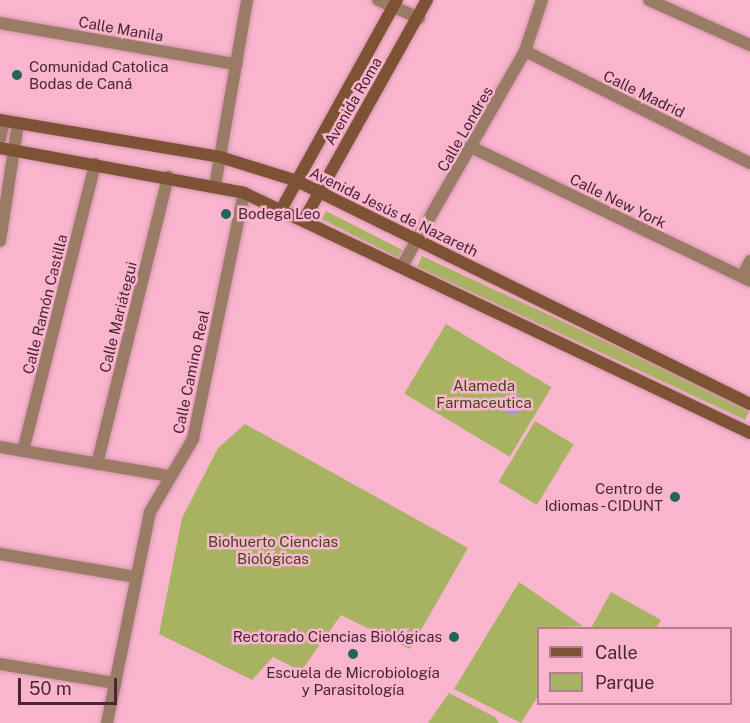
<!DOCTYPE html>
<meta charset="utf-8">
<style>
body{margin:0}
#map{position:relative;width:750px;height:723px;overflow:hidden;background:#fab5ce;font-family:"Public Sans",sans-serif}
div>[style]{position:absolute}
.green>*{inset:0;background:#a8b362;transform-origin:0 0}
.water>*{inset:0;background:#af8ffb}
.round{border-radius:50%}
.roads{filter:drop-shadow(0 0 2px #d396ac) drop-shadow(0 0 2px #d396ac)}
.minor>*{height:12px;margin:-6px;padding:0 6px;transform-origin:6px;border-radius:6px;background:#997b66}
.tertiary>*{height:12px;margin:-6px;padding:0 6px;transform-origin:6px;border-radius:6px;background:#997b66}
.secondary>*{height:12px;margin:-6px;padding:0 6px;transform-origin:6px;border-radius:6px;background:#7e5335}
.dots>*{width:16px;height:16px;translate:-50% -50%;box-sizing:border-box;border:3px solid #fab5ce;border-radius:50%}
span{translate:-50% -50%;white-space:nowrap;text-align:center;line-height:1.15;-webkit-text-stroke:5px #fab5ce;paint-order:stroke}
.street-label{font-size:15px;color:#482633}
.poi-label{font-size:15px;color:#482633}
.left{translate:0 -50%;text-align:left}
.right{translate:-100% -50%;text-align:right}
.park-label{font-size:15px;color:#424814}
.legend{position:absolute;left:537px;top:627px;width:195px;height:78px;box-sizing:border-box;background:#fab5ce;border:2px solid #b37c90;margin:0;padding:8px 10px;list-style:none;font-size:18px;color:#482633}
.legend li{display:flex;align-items:center;gap:12px;height:30px}
.legend b{width:30px;border:2px solid #b37c90}
.scale{position:absolute;left:18px;top:678px;width:99px;height:27px;box-sizing:border-box;border:3px solid #482633;border-top:0;padding-left:8px;font-size:18px;line-height:21px;white-space:nowrap;color:#482633;-webkit-text-stroke:4px #fab5ce;paint-order:stroke}
</style>
<div id="map">
<div class="green">
<i style="left:326px;top:211px;width:86px;height:9px;rotate:27deg"></i>
<i style="left:422px;top:256px;width:362px;height:12px;rotate:25deg"></i>
<i style="left:446px;top:324px;width:123px;height:81px;rotate:31deg"></i>
<i style="left:535px;top:421px;width:45px;height:71px;rotate:31deg"></i>
<i style="clip-path:polygon(245px 424px,468px 548px,410px 649px,341px 615px,301px 671px,273px 657px,252px 680px,159px 634px,182px 518px,218px 448px)"></i>
<i style="clip-path:polygon(519px 582px,583px 626px,538px 628px,538px 696px,521px 723px,454px 689px)"></i>
<i style="clip-path:polygon(611px 592px,661px 620px,656px 628px,591px 628px)"></i>
<i style="clip-path:polygon(449px 693px,495px 717px,499px 723px,428px 723px)"></i>
</div>
<div class="water">
<i class="round" style="left:503px;top:394px;width:20px;height:20px"></i>
</div>
<div class="roads">
<div class="minor">
<i style="left:378px;top:0;width:45px;rotate:23.7deg"></i>
<i style="left:649px;top:0;width:111px;rotate:24deg"></i>
<i style="left:0;top:23px;width:240px;rotate:9.9deg"></i>
<i style="left:525px;top:51px;width:251px;rotate:26.5deg"></i>
<i style="left:473px;top:148px;width:307px;rotate:25.6deg"></i>
<i style="left:215px;top:186px;width:189px;rotate:-80.2deg"></i>
<i style="left:402px;top:266px;width:248px;rotate:-60.2deg"></i>
<i style="left:525px;top:51px;width:54px;rotate:-71.6deg"></i>
<i style="left:742px;top:277px;width:18px;rotate:-63deg"></i>
<i style="left:0;top:447px;width:171px;rotate:9.7deg"></i>
<i style="left:23px;top:451px;width:296px;rotate:-75.9deg"></i>
<i style="left:97px;top:464px;width:296px;rotate:-76.1deg"></i>
<i style="left:0;top:554px;width:138px;rotate:9.6deg"></i>
<i style="left:0;top:664px;width:117px;rotate:9.4deg"></i>
<i style="left:107px;top:723px;width:215px;rotate:-78.5deg"></i>
<i style="left:150px;top:512px;width:85px;rotate:-59.5deg"></i>
<i style="left:193px;top:439px;width:251px;rotate:-78.3deg"></i>
</div>
<div class="tertiary">
<i style="left:0;top:139px;width:18px;rotate:-77deg"></i>
<i style="left:0;top:241px;width:119px;rotate:-81.3deg"></i>
</div>
<div class="secondary">
<i style="left:0;top:120px;width:223px;rotate:9.5deg"></i>
<i style="left:220px;top:157px;width:81px;rotate:17.3deg"></i>
<i style="left:297px;top:181px;width:505px;rotate:26.21deg"></i>
<i style="left:0;top:148px;width:248px;rotate:10.4deg"></i>
<i style="left:244px;top:193px;width:560px;rotate:25.38deg"></i>
<i style="left:282px;top:208px;width:238px;rotate:-61.1deg"></i>
<i style="left:305px;top:218px;width:250px;rotate:-60.8deg"></i>
</div>
</div>
<div class="dots">
<i style="left:17px;top:75px;background:#216556"></i>
<i style="left:226px;top:214px;background:#216556"></i>
<i style="left:675px;top:497px;background:#216556"></i>
<i style="left:454px;top:637px;background:#216556"></i>
<i style="left:353px;top:654px;background:#216556"></i>
</div>
<div class="street-label">
<span style="left:121px;top:29px;rotate:10deg">Calle Manila</span>
<span style="left:644px;top:94px;rotate:26deg">Calle Madrid</span>
<span style="left:353px;top:101px;rotate:-60deg">Avenida Roma</span>
<span style="left:465px;top:129px;rotate:-60deg">Calle Londres</span>
<span style="left:618px;top:201px;rotate:26deg">Calle New York</span>
<span style="left:394px;top:212px;rotate:26deg">Avenida Jesús de Nazareth</span>
<span style="left:45px;top:304px;rotate:-76deg">Calle Ramón Castilla</span>
<span style="left:118px;top:317px;rotate:-76deg">Calle Mariátegui</span>
<span style="left:191px;top:372px;rotate:-78deg">Calle Camino Real</span>
</div>
<div class="poi-label">
<span class="left" style="left:29px;top:75px">Comunidad Catolica<br>Bodas de Caná</span>
<span class="left" style="left:238px;top:214px">Bodega Leo</span>
<span class="right" style="left:663px;top:497px">Centro de<br>Idiomas - CIDUNT</span>
<span class="right" style="left:442px;top:637px">Rectorado Ciencias Biológicas</span>
<span style="left:353px;top:681px">Escuela de Microbiología<br>y Parasitología</span>
</div>
<div class="park-label">
<span style="left:484px;top:394px">Alameda<br>Farmaceutica</span>
<span style="left:273px;top:550px">Biohuerto Ciencias<br>Biológicas</span>
</div>
<ul class="legend">
<li><b style="height:8px;background:#7e5335"></b>Calle</li>
<li><b style="height:16px;background:#a8b362"></b>Parque</li>
</ul>
<div class="scale">50 m</div>
</div>
